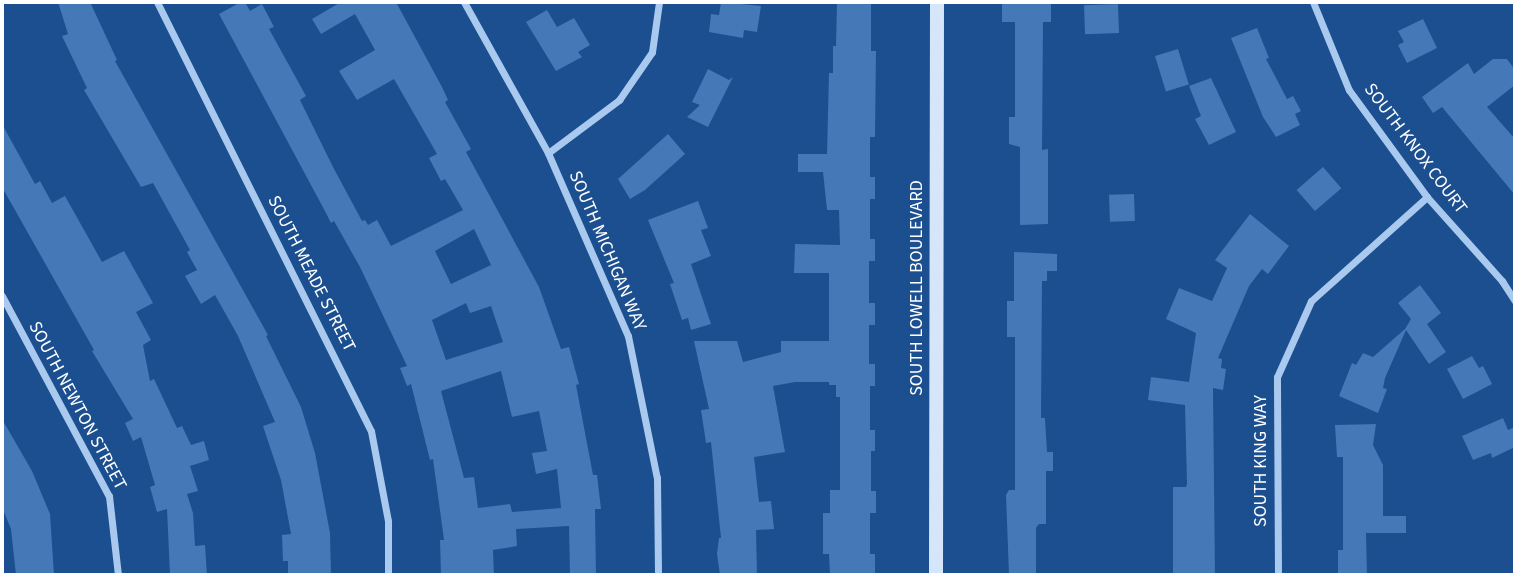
<!DOCTYPE html>
<style>
body{margin:0}
#map{position:relative;width:1517px;height:577px;overflow:hidden;background:#1b4f8f;font-family:"Source Sans 3",sans-serif}
div>[style]{position:absolute}
.building>*{inset:0;background:#4478b7;transform-origin:0 0}
.street>*{height:7px;margin:-3.5px;padding:0 3.5px;transform-origin:3.5px;border-radius:3.5px;background:#a9c9ee}
.secondary>*{height:14px;margin:-7px;padding:0 7px;transform-origin:7px;border-radius:7px;background:#d6e6fa}
span{translate:-50% -50%;white-space:nowrap;text-align:center;line-height:1.15;-webkit-text-stroke:7px #1b4f8f;paint-order:stroke}
.street-label{font-size:18px;color:#fff}
.frame{position:absolute;inset:0;border:4px solid #fff;pointer-events:none}
</style>
<div id="map">
<div class="building">
<i style="clip-path:polygon(58px 2px,90px 2px,117px 60px,115px 61px,268px 335px,266px 336px,301px 407px,315px 453px,330px 533px,331px 575px,288px 575px,288px 561px,283px 561px,282px 535px,291px 534px,281px 480px,263px 426px,275px 422px,238px 336px,215px 295px,201px 304px,185px 276px,197px 270px,187px 252px,190px 250px,153px 183px,141px 187px,84px 90px,87px 88px,62px 36px,68px 34px)"></i>
<i style="clip-path:polygon(evenodd,241px 2px,245px 2px,250px 11px,262px 4px,274px 27px,269px 29px,306px 96px,300px 100px,333px 167px,362px 221px,365px 220px,368px 225px,377px 220px,391px 246px,463px 210px,445px 179px,441px 181px,429px 158px,437px 154px,394px 79px,357px 100px,339px 71px,375px 50px,355px 14px,321px 34px,312px 19px,341px 2px,396px 2px,442px 87px,448px 100px,445px 102px,471px 149px,466px 152px,539px 287px,561px 349px,569px 347px,579px 384px,576px 385px,593px 475px,597px 475px,601px 509px,595px 509px,596px 575px,570px 575px,569px 526px,516px 529px,517px 546px,493px 550px,494px 575px,441px 575px,440px 540px,444px 540px,433px 459px,430px 460px,411px 384px,407px 386px,400px 368px,407px 366px,360px 267px,334px 221px,331px 223px,326px 213px,219px 14px,241px 2px,474px 229px,491px 265px,451px 284px,435px 251px,474px 229px,241px 2px,466px 303px,470px 313px,491px 306px,503px 342px,446px 360px,432px 320px,466px 303px,241px 2px,501px 371px,512px 417px,539px 411px,547px 451px,532px 453px,536px 474px,557px 469px,561px 508px,512px 512px,510px 504px,478px 508px,474px 477px,464px 478px,441px 391px,501px 371px)"></i>
<i style="clip-path:polygon(721px 2px,761px 6px,757px 32px,744px 30px,743px 38px,709px 32px,711px 14px,719px 15px)"></i>
<i style="clip-path:polygon(837px 2px,871px 2px,871px 51px,876px 51px,875px 137px,870px 137px,870px 177px,875px 177px,875px 199px,870px 199px,870px 239px,875px 239px,875px 261px,869px 261px,869px 303px,875px 303px,875px 325px,869px 325px,869px 364px,875px 364px,875px 386px,870px 386px,870px 430px,875px 430px,875px 451px,871px 451px,871px 491px,876px 491px,876px 513px,870px 513px,870px 554px,875px 554px,875px 575px,830px 575px,829px 554px,823px 554px,823px 513px,830px 513px,830px 490px,840px 490px,840px 397px,836px 397px,836px 385px,829px 385px,829px 382px,795px 382px,773px 386px,785px 452px,754px 457px,759px 502px,771px 501px,774px 529px,756px 530px,757px 575px,720px 575px,717px 554px,719px 538px,721px 538px,711px 442px,706px 443px,701px 410px,709px 409px,694px 341px,737px 341px,743px 362px,781px 352px,781px 341px,829px 341px,829px 273px,794px 273px,795px 244px,840px 245px,839px 210px,827px 210px,823px 172px,798px 172px,798px 154px,827px 154px,829px 73px,833px 73px,833px 46px,836px 46px)"></i>
<i style="clip-path:polygon(1002px 2px,1051px 2px,1051px 22px,1043px 22px,1042px 150px,1048px 149px,1048px 224px,1020px 225px,1020px 147px,1009px 144px,1009px 117px,1015px 117px,1015px 22px,1002px 22px)"></i>
<i style="left:1118px;top:4px;width:29px;height:34px;rotate:88deg"></i>
<i style="clip-path:polygon(547px 10px,557px 27px,574px 18px,590px 45px,578px 52px,582px 57px,556px 71px,526px 22px)"></i>
<i style="clip-path:polygon(1423px 19px,1437px 48px,1407px 63px,1398px 45px,1404px 42px,1398px 31px)"></i>
<i style="clip-path:polygon(1257px 28px,1269px 58px,1266px 59px,1287px 99px,1293px 96px,1301px 111px,1295px 114px,1300px 125px,1276px 137px,1263px 117px,1231px 38px)"></i>
<i style="left:1178px;top:49px;width:37px;height:24px;rotate:73deg"></i>
<i style="clip-path:polygon(1493px 59px,1507px 59px,1515px 70px,1515px 85px,1487px 107px,1515px 139px,1515px 195px,1442px 107px,1433px 113px,1422px 97px,1468px 63px,1474px 74px)"></i>
<i style="clip-path:polygon(708px 69px,729px 80px,733px 77px,708px 127px,687px 117px,700px 105px,692px 102px)"></i>
<i style="clip-path:polygon(1211px 78px,1236px 132px,1209px 145px,1195px 119px,1201px 116px,1189px 86px)"></i>
<i style="clip-path:polygon(2px 124px,35px 184px,40px 181px,52px 203px,65px 196px,102px 262px,124px 251px,153px 303px,136px 312px,151px 340px,143px 345px,150px 381px,154px 379px,177px 428px,182px 426px,191px 445px,204px 441px,209px 460px,190px 466px,198px 491px,187px 494px,193px 513px,195px 546px,205px 545px,207px 575px,170px 575px,167px 509px,157px 512px,150px 487px,155px 485px,141px 437px,133px 441px,125px 423px,133px 419px,92px 351px,94px 350px,2px 187px)"></i>
<i style="clip-path:polygon(668px 134px,685px 154px,645px 190px,630px 199px,618px 179px)"></i>
<i style="left:1323px;top:167px;width:28px;height:35px;rotate:49deg"></i>
<i style="left:1134px;top:194px;width:27px;height:25px;rotate:88deg"></i>
<i style="clip-path:polygon(698px 201px,708px 228px,701px 230px,711px 256px,691px 264px,711px 324px,691px 330px,688px 318px,682px 320px,670px 284px,674px 283px,648px 220px)"></i>
<i style="clip-path:polygon(1250px 214px,1289px 246px,1268px 274px,1262px 269px,1249px 286px,1218px 358px,1222px 359px,1221px 368px,1226px 369px,1223px 390px,1213px 388px,1215px 575px,1173px 575px,1173px 487px,1186px 487px,1187px 484px,1185px 405px,1148px 400px,1151px 377px,1189px 382px,1196px 333px,1166px 319px,1179px 288px,1212px 301px,1227px 268px,1215px 260px)"></i>
<i style="clip-path:polygon(1014px 252px,1057px 254px,1057px 271px,1047px 271px,1047px 281px,1042px 281px,1041px 418px,1045px 418px,1047px 452px,1053px 452px,1053px 471px,1046px 471px,1046px 524px,1039px 524px,1036px 528px,1036px 575px,1009px 575px,1006px 495px,1009px 490px,1015px 490px,1015px 337px,1007px 337px,1007px 301px,1014px 301px)"></i>
<i style="clip-path:polygon(1420px 285px,1441px 313px,1427px 324px,1446px 352px,1429px 364px,1406px 330px,1385px 378px,1383px 388px,1387px 389px,1378px 413px,1339px 396px,1352px 363px,1356px 365px,1363px 353px,1373px 357px,1405px 329px,1411px 319px,1398px 303px)"></i>
<i style="clip-path:polygon(1472px 356px,1479px 368px,1483px 366px,1492px 384px,1463px 399px,1447px 369px)"></i>
<i style="clip-path:polygon(1503px 418px,1508px 430px,1515px 427px,1515px 447px,1492px 458px,1491px 453px,1473px 460px,1462px 436px)"></i>
<i style="clip-path:polygon(2px 419px,32px 471px,50px 514px,54px 575px,16px 575px,11px 529px,2px 507px)"></i>
<i style="clip-path:polygon(1376px 424px,1373px 445px,1383px 465px,1383px 516px,1406px 516px,1406px 533px,1366px 533px,1367px 575px,1338px 575px,1338px 550px,1343px 550px,1343px 457px,1337px 457px,1335px 425px)"></i>
</div>
<div class="street">
<i style="left:157px;top:2px;width:479px;rotate:63.5deg"></i>
<i style="left:371px;top:431px;width:92px;rotate:79.3deg"></i>
<i style="left:388px;top:521px;width:54px;rotate:90deg"></i>
<i style="left:464px;top:2px;width:173px;rotate:60.9deg"></i>
<i style="left:548px;top:153px;width:200px;rotate:66.4deg"></i>
<i style="left:628px;top:336px;width:145px;rotate:78.5deg"></i>
<i style="left:657px;top:478px;width:97px;rotate:89.4deg"></i>
<i style="left:1313px;top:2px;width:95px;rotate:67.8deg"></i>
<i style="left:1349px;top:90px;width:132px;rotate:53.9deg"></i>
<i style="left:1427px;top:197px;width:113px;rotate:48.2deg"></i>
<i style="left:1502px;top:281px;width:24px;rotate:57deg"></i>
<i style="left:548px;top:153px;width:89px;rotate:-36.7deg"></i>
<i style="left:619px;top:100px;width:58px;rotate:-55.5deg"></i>
<i style="left:652px;top:52px;width:50px;rotate:-82deg"></i>
<i style="left:2px;top:296px;width:227px;rotate:61.9deg"></i>
<i style="left:109px;top:496px;width:80px;rotate:83.5deg"></i>
<i style="left:1278px;top:575px;width:198px;rotate:-90.3deg"></i>
<i style="left:1277px;top:377px;width:83px;rotate:-65.9deg"></i>
<i style="left:1311px;top:301px;width:156px;rotate:-41.9deg"></i>
</div>
<div class="secondary">
<i style="left:936px;top:575px;width:573px;rotate:-89.9deg"></i>
</div>
<div class="street-label">
<span style="left:1415px;top:149px;rotate:53deg">SOUTH KNOX COURT</span>
<span style="left:607px;top:251px;rotate:67deg">SOUTH MICHIGAN WAY</span>
<span style="left:311px;top:274px;rotate:63deg">SOUTH MEADE STREET</span>
<span style="left:917px;top:288px;rotate:-90deg">SOUTH LOWELL BOULEVARD</span>
<span style="left:77px;top:406px;rotate:62deg">SOUTH NEWTON STREET</span>
<span style="left:1261px;top:461px;rotate:-90deg">SOUTH KING WAY</span>
</div>
<div class="frame"></div>
</div>
